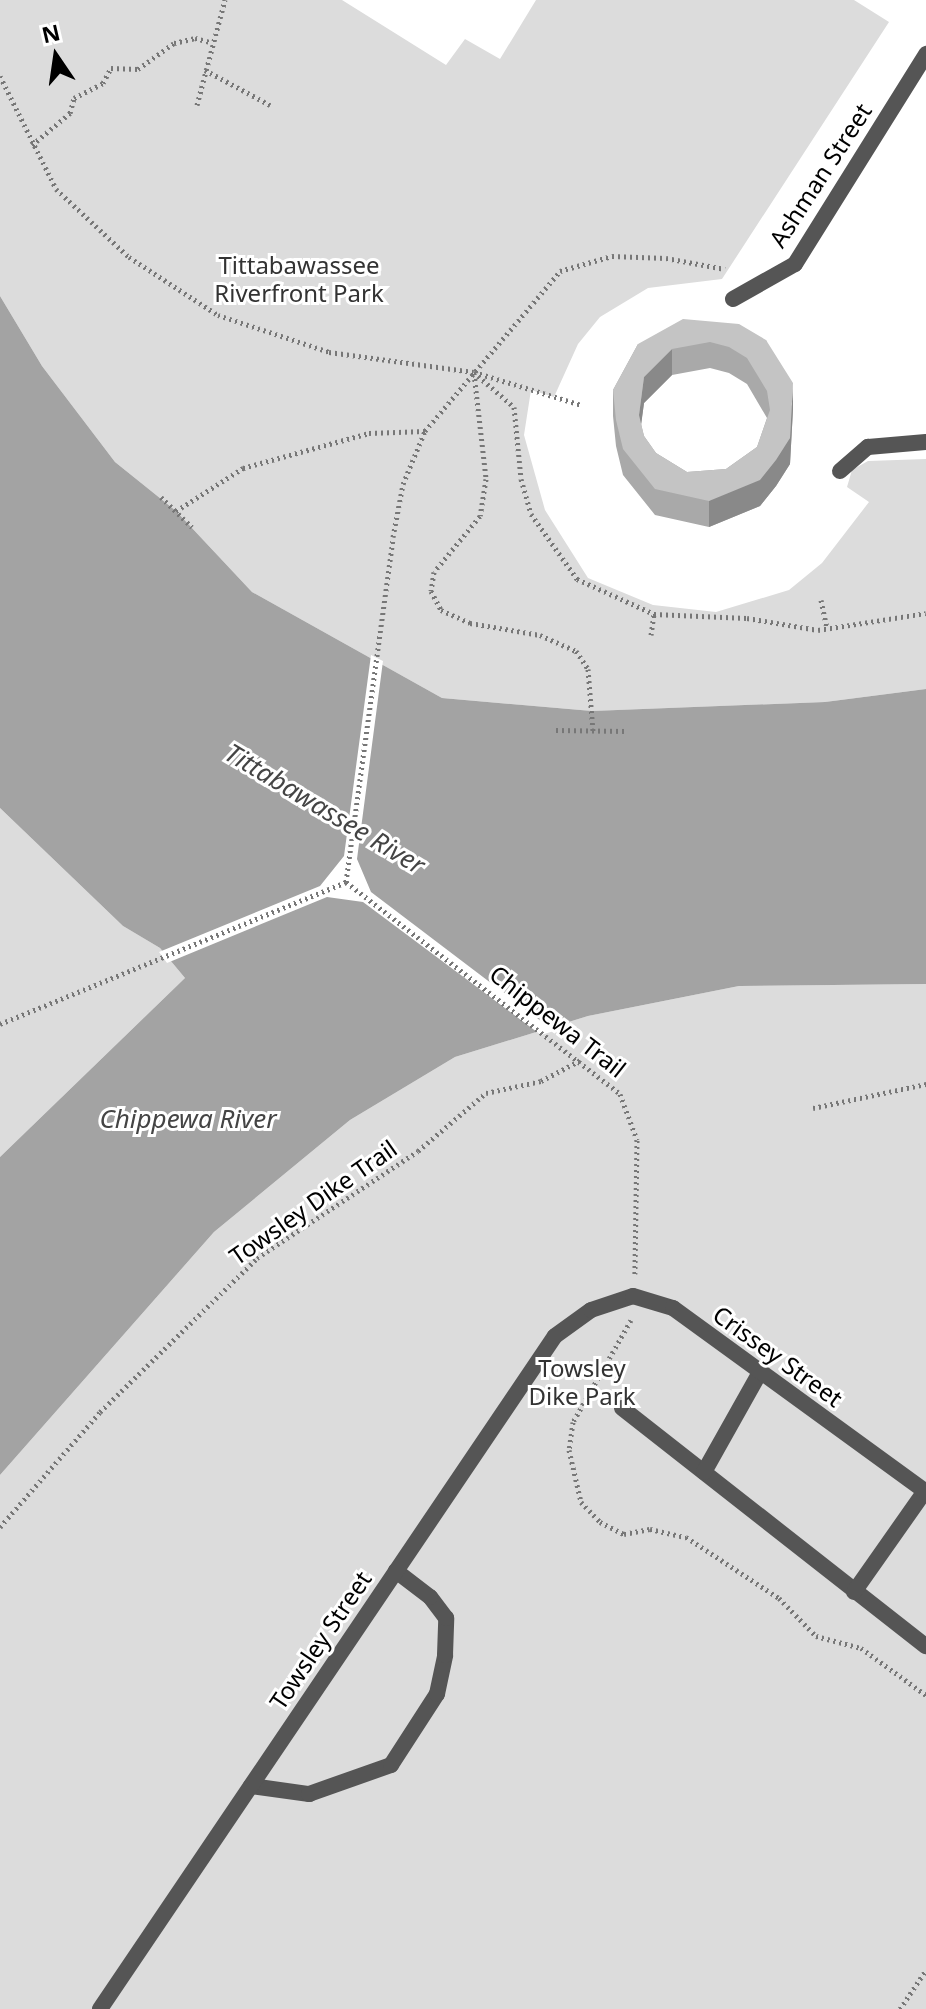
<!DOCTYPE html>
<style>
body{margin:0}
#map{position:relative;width:926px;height:2009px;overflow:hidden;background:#fff;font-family:"Noto Sans",sans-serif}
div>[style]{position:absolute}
.green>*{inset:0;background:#dcdcdc}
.water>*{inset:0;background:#a3a3a3}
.pier>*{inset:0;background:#fff}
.path>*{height:5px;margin-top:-2.5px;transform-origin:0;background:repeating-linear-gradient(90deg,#777 0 2px,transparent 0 6px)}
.lane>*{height:16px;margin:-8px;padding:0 8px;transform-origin:8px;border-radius:8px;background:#555}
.street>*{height:16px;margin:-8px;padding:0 8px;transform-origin:8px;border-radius:8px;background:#555}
.wall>*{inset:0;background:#a9a9a9}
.shaded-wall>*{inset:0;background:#898989}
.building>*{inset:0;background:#c4c4c4}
span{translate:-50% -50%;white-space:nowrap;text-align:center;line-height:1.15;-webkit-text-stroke:6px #fff;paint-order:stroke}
.street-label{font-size:24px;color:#000}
.park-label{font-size:24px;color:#333}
.water-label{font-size:26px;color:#444;font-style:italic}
.north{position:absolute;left:16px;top:16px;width:80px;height:80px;-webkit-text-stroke:6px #fff;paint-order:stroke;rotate:347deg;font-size:22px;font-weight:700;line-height:32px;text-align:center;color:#000}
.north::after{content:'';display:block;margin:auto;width:28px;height:36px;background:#000;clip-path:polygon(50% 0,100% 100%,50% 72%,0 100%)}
</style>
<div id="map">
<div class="green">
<i style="clip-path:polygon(0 0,342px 0,446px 65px,465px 39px,500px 59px,536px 0,854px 0,889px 22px,722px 279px,648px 288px,600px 317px,578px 344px,554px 397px,531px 390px,524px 435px,545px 510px,588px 578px,653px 605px,716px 612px,789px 590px,822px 563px,869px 502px,847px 487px,852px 470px,868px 461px,926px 459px,926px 689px,825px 702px,592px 711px,442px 698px,252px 592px,176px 511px,115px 462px,42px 366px,0 296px)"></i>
<i style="clip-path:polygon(0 808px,123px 926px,160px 948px,185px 978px,0 1157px)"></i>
<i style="clip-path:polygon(926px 984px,926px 2009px,0 2009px,0 1475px,214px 1232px,350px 1120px,455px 1057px,588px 1016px,739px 986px)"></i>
</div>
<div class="water">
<i style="clip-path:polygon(0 296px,42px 366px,115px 462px,176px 511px,252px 592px,442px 698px,592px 711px,825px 702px,926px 689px,926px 984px,739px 986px,588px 1016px,455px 1057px,350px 1120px,214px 1232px,0 1475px,0 1157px,185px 978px,160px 948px,123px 926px,0 808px)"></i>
</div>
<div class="pier">
<i style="clip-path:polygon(371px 655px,383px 661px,357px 859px,371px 892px,554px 1031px,541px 1035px,363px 902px,327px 897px,167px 963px,159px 952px,320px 886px,344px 856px)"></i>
</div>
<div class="path">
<i style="left:205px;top:70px;width:74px;rotate:28.3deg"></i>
<i style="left:0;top:76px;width:126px;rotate:63.6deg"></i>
<i style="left:56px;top:189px;width:100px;rotate:43deg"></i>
<i style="left:129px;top:257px;width:106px;rotate:33.1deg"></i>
<i style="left:218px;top:315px;width:117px;rotate:18.4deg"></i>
<i style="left:329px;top:352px;width:146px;rotate:7.9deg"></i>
<i style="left:474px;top:372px;width:112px;rotate:17.1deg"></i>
<i style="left:197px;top:105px;width:109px;rotate:-75.1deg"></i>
<i style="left:32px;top:145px;width:50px;rotate:-40.1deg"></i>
<i style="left:70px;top:113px;width:16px;rotate:-75deg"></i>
<i style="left:74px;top:98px;width:33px;rotate:-27deg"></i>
<i style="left:103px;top:83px;width:17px;rotate:-62deg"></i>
<i style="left:111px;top:68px;width:27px;rotate:2deg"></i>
<i style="left:138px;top:69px;width:44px;rotate:-35.8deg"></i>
<i style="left:174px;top:43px;width:22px;rotate:-13deg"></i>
<i style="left:195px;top:38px;width:16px;rotate:15deg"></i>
<i style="left:474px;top:373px;width:107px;rotate:83.5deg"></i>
<i style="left:486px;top:479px;width:37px;rotate:99deg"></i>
<i style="left:480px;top:516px;width:72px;rotate:129.4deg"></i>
<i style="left:434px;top:572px;width:19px;rotate:99deg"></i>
<i style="left:431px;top:591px;width:21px;rotate:62deg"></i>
<i style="left:441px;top:610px;width:32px;rotate:24deg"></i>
<i style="left:470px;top:623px;width:71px;rotate:9.7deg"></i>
<i style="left:540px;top:635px;width:39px;rotate:24deg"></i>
<i style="left:576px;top:651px;width:22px;rotate:56deg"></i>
<i style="left:588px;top:669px;width:62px;rotate:85.4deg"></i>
<i style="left:478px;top:376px;width:48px;rotate:40.7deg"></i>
<i style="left:514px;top:407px;width:72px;rotate:84.4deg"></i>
<i style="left:521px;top:479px;width:36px;rotate:74deg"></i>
<i style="left:531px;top:514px;width:80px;rotate:54.7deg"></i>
<i style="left:577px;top:579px;width:85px;rotate:24.4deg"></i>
<i style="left:654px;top:614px;width:93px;rotate:2.5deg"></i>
<i style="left:747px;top:618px;width:72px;rotate:9.6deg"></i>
<i style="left:818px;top:630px;width:109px;rotate:-8.9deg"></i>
<i style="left:161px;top:497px;width:43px;rotate:44.1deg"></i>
<i style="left:176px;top:511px;width:80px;rotate:-32.7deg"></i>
<i style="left:243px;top:468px;width:131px;rotate:-15.5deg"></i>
<i style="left:369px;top:433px;width:56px;rotate:-2deg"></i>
<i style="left:821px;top:600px;width:29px;rotate:78deg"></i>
<i style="left:651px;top:635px;width:21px;rotate:-82deg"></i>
<i style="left:556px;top:730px;width:70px;rotate:0.8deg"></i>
<i style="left:346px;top:882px;width:346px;rotate:37.7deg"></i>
<i style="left:620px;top:1094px;width:49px;rotate:69.7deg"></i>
<i style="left:637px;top:1140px;width:134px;rotate:90.9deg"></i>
<i style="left:346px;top:882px;width:348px;rotate:-82.2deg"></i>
<i style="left:393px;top:537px;width:54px;rotate:-79.3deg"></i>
<i style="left:403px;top:484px;width:57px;rotate:-67.5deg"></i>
<i style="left:425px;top:431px;width:209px;rotate:-49.8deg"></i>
<i style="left:560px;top:271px;width:54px;rotate:-16.1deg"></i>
<i style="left:612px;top:256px;width:54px;rotate:2.1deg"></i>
<i style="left:666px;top:258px;width:60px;rotate:10.6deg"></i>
<i style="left:0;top:1024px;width:374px;rotate:-22.3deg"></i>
<i style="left:813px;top:1108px;width:116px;rotate:-12deg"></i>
<i style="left:631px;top:1320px;width:117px;rotate:119.6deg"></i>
<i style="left:573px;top:1422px;width:28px;rotate:98deg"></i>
<i style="left:569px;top:1450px;width:53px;rotate:77deg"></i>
<i style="left:581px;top:1502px;width:28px;rotate:46deg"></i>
<i style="left:600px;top:1522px;width:27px;rotate:27deg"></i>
<i style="left:624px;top:1534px;width:26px;rotate:-11deg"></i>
<i style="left:650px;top:1529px;width:37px;rotate:13deg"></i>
<i style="left:686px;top:1537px;width:111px;rotate:33.3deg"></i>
<i style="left:779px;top:1598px;width:53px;rotate:45.8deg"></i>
<i style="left:816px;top:1636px;width:47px;rotate:14.9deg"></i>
<i style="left:861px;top:1648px;width:80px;rotate:35.9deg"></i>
<i style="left:604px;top:1369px;width:23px;rotate:45deg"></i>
<i style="left:0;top:1527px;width:152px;rotate:-49deg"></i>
<i style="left:100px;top:1412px;width:220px;rotate:-44.4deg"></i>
<i style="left:257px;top:1258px;width:193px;rotate:-33.6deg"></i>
<i style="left:418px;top:1151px;width:89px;rotate:-40.5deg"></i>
<i style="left:486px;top:1093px;width:56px;rotate:-12.3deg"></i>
<i style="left:541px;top:1081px;width:45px;rotate:-27.7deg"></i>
<i style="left:900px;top:2009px;width:47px;rotate:-56.3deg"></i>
</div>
<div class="lane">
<i style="left:622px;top:1408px;width:386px;rotate:38.1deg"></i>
<i style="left:704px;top:1472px;width:112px;rotate:-60.7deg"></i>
<i style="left:854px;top:1592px;width:123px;rotate:-54.9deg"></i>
<i style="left:251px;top:1786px;width:59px;rotate:7.9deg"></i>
<i style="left:309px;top:1794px;width:87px;rotate:-19.5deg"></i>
<i style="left:391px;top:1765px;width:85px;rotate:-57.1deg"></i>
<i style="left:437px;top:1694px;width:40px;rotate:-78deg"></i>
<i style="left:445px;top:1655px;width:37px;rotate:-88deg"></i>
<i style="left:446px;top:1618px;width:26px;rotate:-127deg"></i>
<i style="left:430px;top:1597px;width:43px;rotate:-142.6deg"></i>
</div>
<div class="street">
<i style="left:733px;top:299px;width:71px;rotate:-29.4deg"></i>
<i style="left:795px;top:264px;width:248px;rotate:-58deg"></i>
<i style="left:840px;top:471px;width:37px;rotate:-41deg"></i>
<i style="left:868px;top:447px;width:58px;rotate:-4.9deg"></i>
<i style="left:100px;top:2009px;width:812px;rotate:-55.94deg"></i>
<i style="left:555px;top:1336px;width:44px;rotate:-35.8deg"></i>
<i style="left:591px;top:1310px;width:44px;rotate:-18.4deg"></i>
<i style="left:633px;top:1296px;width:42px;rotate:16.7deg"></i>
<i style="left:673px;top:1308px;width:313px;rotate:36deg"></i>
</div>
<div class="wall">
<i style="clip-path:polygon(evenodd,766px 340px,793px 409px,790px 464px,776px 486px,760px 506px,709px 527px,655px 515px,623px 475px,616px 446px,613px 416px,613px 390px,638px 344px,766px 340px,710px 368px,729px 373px,747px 384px,767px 418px,757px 447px,726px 469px,687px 472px,656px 453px,644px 436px,641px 424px,644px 403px,672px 375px,710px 368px)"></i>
</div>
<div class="shaded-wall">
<i style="clip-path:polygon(672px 349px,672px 375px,644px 403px,639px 441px,639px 415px,644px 377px)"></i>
<i style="clip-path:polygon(793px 383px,793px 409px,790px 464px,776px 486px,760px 506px,709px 527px,709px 501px,790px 438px)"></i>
</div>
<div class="building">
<i style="clip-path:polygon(evenodd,683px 319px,739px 324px,766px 340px,793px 383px,790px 438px,776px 460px,760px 480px,709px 501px,655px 489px,623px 449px,616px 420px,613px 390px,638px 344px,683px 319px,710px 342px,729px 347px,747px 358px,767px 391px,770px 410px,757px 447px,726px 469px,687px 472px,656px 453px,644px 436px,639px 415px,644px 377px,672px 349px,710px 342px)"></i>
</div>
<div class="street-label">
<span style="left:820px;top:175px;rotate:-57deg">Ashman Street</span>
<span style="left:558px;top:1021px;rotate:38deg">Chippewa Trail</span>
<span style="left:313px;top:1202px;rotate:-35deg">Towsley Dike Trail</span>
<span style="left:778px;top:1356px;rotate:36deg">Crissey Street</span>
<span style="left:320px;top:1640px;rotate:-56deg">Towsley Street</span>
</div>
<div class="park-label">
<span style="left:299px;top:279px">Tittabawassee<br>Riverfront Park</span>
<span style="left:582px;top:1382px">Towsley<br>Dike Park</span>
</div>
<div class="water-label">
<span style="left:325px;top:809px;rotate:31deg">Tittabawassee River</span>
<span style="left:188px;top:1119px">Chippewa River</span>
</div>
<div class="north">N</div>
</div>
